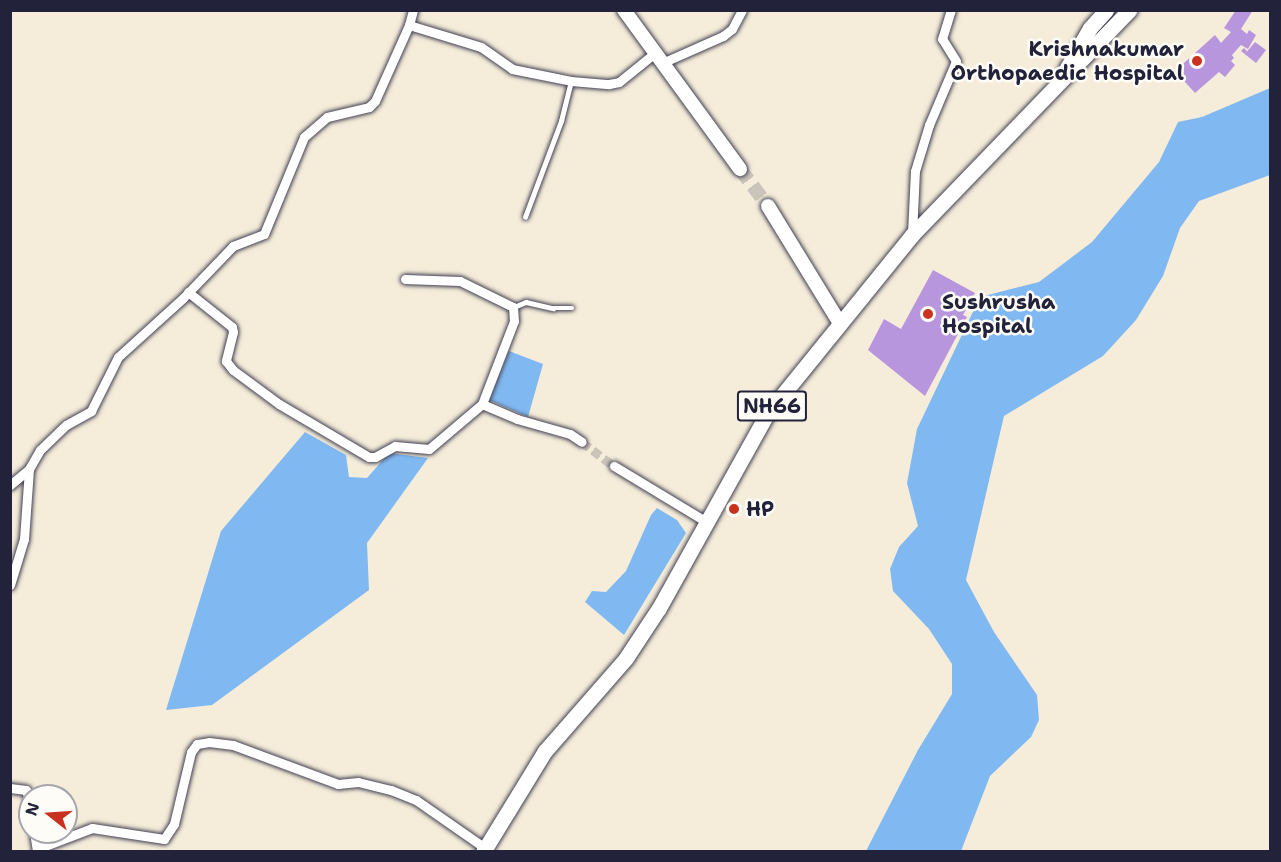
<!DOCTYPE html>
<style>
body{margin:0}
#map{position:relative;width:1281px;height:862px;overflow:hidden;background:#f5edda;font-family:"Shantell Sans",sans-serif}
div>[style]{position:absolute}
.water>*{inset:0;background:#80b9f1}
.building>*{inset:0;background:#b796de}
.minor-tunnel>*{height:9px;margin-top:-4.5px;transform-origin:0;background:repeating-linear-gradient(90deg,#cbc4ba 0 9px,transparent 0 13.5px)}
.secondary-tunnel>*{height:14px;margin-top:-7px;transform-origin:0;background:repeating-linear-gradient(90deg,#cbc4ba 0 14px,transparent 0 21px)}
.roads{filter:drop-shadow(0 0 2px #424053) drop-shadow(0 0 2px #424053)}
.service>*{height:4.5px;margin:-2.25px;padding:0 2.25px;transform-origin:2.25px;border-radius:2.25px;background:#fff}
.minor>*{height:9px;margin:-4.5px;padding:0 4.5px;transform-origin:4.5px;border-radius:4.5px;background:#fff}
.secondary>*{height:14px;margin:-7px;padding:0 7px;transform-origin:7px;border-radius:7px;background:#fff}
.primary>*{height:15px;margin:-7.5px;padding:0 7.5px;transform-origin:7.5px;border-radius:7.5px;background:#fff}
.trunk>*{height:15px;margin:-7.5px;padding:0 7.5px;transform-origin:7.5px;border-radius:7.5px;background:#fff}
.dots>*{width:16px;height:16px;translate:-50% -50%;box-sizing:border-box;border:3px solid #fdfcf7;border-radius:50%}
span{translate:-50% -50%;white-space:nowrap;text-align:center;line-height:1.15;-webkit-text-stroke:5px #fdfcf7;paint-order:stroke}
.shield-label span{padding:2px 4px;background:#fdfcf7;border:2px solid;border-radius:4px;-webkit-text-stroke-width:0}
.shield-label{font-size:20px;color:#22223b;font-weight:700}
.poi-label{font-size:21px;color:#22223b;font-weight:700}
.right{translate:-100% -50%;text-align:right}
.left{translate:0 -50%;text-align:left}
.frame{position:absolute;inset:0;border:12px solid #22223b;pointer-events:none}
.north{position:absolute;left:18px;top:784px;width:60px;height:60px;box-sizing:border-box;background:#fdfcf7;border:2px solid #a5a5ac;border-radius:50%;rotate:287deg;font-size:16px;font-weight:700;line-height:24px;text-align:center;color:#22223b}
.north::after{content:'';display:block;margin:auto;width:21px;height:27px;background:#c8321e;clip-path:polygon(50% 0,100% 100%,50% 72%,0 100%)}
</style>
<div id="map">
<div class="water">
<i style="clip-path:polygon(1270px 88px,1270px 175px,1199px 201px,1180px 228px,1163px 276px,1136px 320px,1103px 356px,1004px 416px,966px 580px,994px 632px,1037px 695px,1039px 720px,1031px 737px,990px 776px,961px 851px,866px 851px,918px 750px,952px 694px,952px 664px,929px 629px,893px 591px,890px 569px,899px 547px,918px 526px,907px 483px,917px 429px,980px 297px,1039px 282px,1092px 242px,1159px 162px,1178px 122px,1202px 117px)"></i>
<i style="clip-path:polygon(509px 351px,543px 364px,528px 417px,489px 400px)"></i>
<i style="clip-path:polygon(305px 432px,346px 455px,349px 477px,367px 478px,389px 453px,428px 458px,367px 543px,369px 590px,212px 705px,166px 710px,221px 531px)"></i>
<i style="clip-path:polygon(657px 508px,677px 520px,686px 533px,624px 635px,585px 602px,592px 591px,606px 592px,626px 571px,651px 515px)"></i>
</div>
<div class="building">
<i style="clip-path:polygon(1236px 10px,1253px 10px,1241px 29px,1247px 34px,1249px 30px,1256px 35px,1248px 49px,1241px 45px,1232px 55px,1234px 58px,1231px 61px,1235px 65px,1225px 77px,1219px 72px,1195px 93px,1175px 71px,1215px 35px,1221px 43px,1231px 32px,1224px 28px)"></i>
<i style="clip-path:polygon(1255px 42px,1266px 50px,1256px 63px,1241px 51px,1244px 48px,1247px 51px,1245px 54px)"></i>
<i style="clip-path:polygon(933px 270px,975px 293px,963px 315px,967px 317px,925px 396px,868px 350px,884px 319px,901px 329px)"></i>
</div>
<div class="minor-tunnel">
<i style="left:582px;top:442px;width:40px;rotate:37deg"></i>
</div>
<div class="secondary-tunnel">
<i style="left:740px;top:169px;width:46px;rotate:52.9deg"></i>
</div>
<div class="roads">
<div class="service">
<i style="left:525px;top:217px;width:103px;rotate:-69.4deg"></i>
<i style="left:561px;top:121px;width:41px;rotate:-76deg"></i>
<i style="left:514px;top:307px;width:13px;rotate:-23deg"></i>
<i style="left:526px;top:302px;width:28px;rotate:13deg"></i>
<i style="left:553px;top:308px;width:19px"></i>
</div>
<div class="minor">
<i style="left:409px;top:25px;width:75px;rotate:17deg"></i>
<i style="left:481px;top:47px;width:38px;rotate:35deg"></i>
<i style="left:512px;top:69px;width:60px;rotate:11.5deg"></i>
<i style="left:571px;top:81px;width:38px;rotate:5deg"></i>
<i style="left:609px;top:84px;width:10px;rotate:-11deg"></i>
<i style="left:619px;top:82px;width:46px;rotate:-38.9deg"></i>
<i style="left:662px;top:63px;width:67px;rotate:-23.9deg"></i>
<i style="left:723px;top:36px;width:11px;rotate:-38deg"></i>
<i style="left:732px;top:29px;width:21px;rotate:-62deg"></i>
<i style="left:912px;top:234px;width:63px;rotate:-87.3deg"></i>
<i style="left:915px;top:171px;width:48px;rotate:-73.1deg"></i>
<i style="left:929px;top:125px;width:69px;rotate:-67.1deg"></i>
<i style="left:956px;top:61px;width:26px;rotate:-122deg"></i>
<i style="left:942px;top:39px;width:30px;rotate:-73deg"></i>
<i style="left:405px;top:279px;width:55px;rotate:2.1deg"></i>
<i style="left:460px;top:281px;width:59px;rotate:26.1deg"></i>
<i style="left:513px;top:307px;width:14px;rotate:86deg"></i>
<i style="left:514px;top:321px;width:89px;rotate:111.1deg"></i>
<i style="left:188px;top:292px;width:56px;rotate:38.5deg"></i>
<i style="left:232px;top:327px;width:5px;rotate:79deg"></i>
<i style="left:233px;top:332px;width:30px;rotate:104deg"></i>
<i style="left:226px;top:361px;width:11px;rotate:52deg"></i>
<i style="left:233px;top:370px;width:57px;rotate:36.5deg"></i>
<i style="left:279px;top:404px;width:104px;rotate:30.5deg"></i>
<i style="left:369px;top:457px;width:6px"></i>
<i style="left:375px;top:457px;width:23px;rotate:-29deg"></i>
<i style="left:395px;top:446px;width:34px;rotate:5deg"></i>
<i style="left:429px;top:449px;width:70px;rotate:-40.3deg"></i>
<i style="left:482px;top:404px;width:38px;rotate:23deg"></i>
<i style="left:517px;top:419px;width:55px;rotate:15.8deg"></i>
<i style="left:570px;top:434px;width:14px;rotate:34deg"></i>
<i style="left:614px;top:466px;width:106px;rotate:31.1deg"></i>
<i style="left:10px;top:485px;width:25px;rotate:-40deg"></i>
<i style="left:10px;top:585px;width:48px;rotate:-73.1deg"></i>
<i style="left:24px;top:539px;width:70px;rotate:-85.9deg"></i>
<i style="left:29px;top:469px;width:22px;rotate:-60deg"></i>
<i style="left:40px;top:450px;width:36px;rotate:-44deg"></i>
<i style="left:66px;top:425px;width:29px;rotate:-29deg"></i>
<i style="left:91px;top:411px;width:60px;rotate:-63.4deg"></i>
<i style="left:118px;top:357px;width:88px;rotate:-42.2deg"></i>
<i style="left:183px;top:298px;width:72px;rotate:-46.1deg"></i>
<i style="left:233px;top:246px;width:33px;rotate:-21deg"></i>
<i style="left:264px;top:234px;width:105px;rotate:-67.6deg"></i>
<i style="left:304px;top:137px;width:30px;rotate:-41deg"></i>
<i style="left:327px;top:117px;width:43px;rotate:-13.4deg"></i>
<i style="left:369px;top:107px;width:8px;rotate:-45deg"></i>
<i style="left:375px;top:101px;width:83px;rotate:-65.9deg"></i>
<i style="left:409px;top:25px;width:16px;rotate:-75deg"></i>
<i style="left:10px;top:788px;width:16px;rotate:7deg"></i>
<i style="left:26px;top:790px;width:13px;rotate:72deg"></i>
<i style="left:34px;top:832px;width:20px;rotate:81deg"></i>
<i style="left:37px;top:849px;width:59px;rotate:-20.9deg"></i>
<i style="left:92px;top:828px;width:73px;rotate:8.7deg"></i>
<i style="left:164px;top:839px;width:18px;rotate:-56deg"></i>
<i style="left:174px;top:824px;width:74px;rotate:-76.7deg"></i>
<i style="left:191px;top:752px;width:10px;rotate:-53deg"></i>
<i style="left:197px;top:744px;width:12px;rotate:-9deg"></i>
<i style="left:209px;top:742px;width:24px;rotate:7deg"></i>
<i style="left:233px;top:745px;width:112px;rotate:20.4deg"></i>
<i style="left:338px;top:784px;width:20px;rotate:-6deg"></i>
<i style="left:358px;top:782px;width:34px;rotate:14deg"></i>
<i style="left:391px;top:790px;width:27px;rotate:22deg"></i>
<i style="left:416px;top:800px;width:84px;rotate:34.8deg"></i>
</div>
<div class="secondary">
<i style="left:624px;top:10px;width:197px;rotate:53.9deg"></i>
<i style="left:768px;top:206px;width:136px;rotate:58.5deg"></i>
</div>
<div class="primary">
<i style="left:1064px;top:73px;width:52px;rotate:-60deg"></i>
<i style="left:1090px;top:28px;width:24px;rotate:-48deg"></i>
</div>
<div class="trunk">
<i style="left:483px;top:852px;width:119px;rotate:-58.5deg"></i>
<i style="left:545px;top:751px;width:123px;rotate:-48.9deg"></i>
<i style="left:626px;top:658px;width:60px;rotate:-56.6deg"></i>
<i style="left:659px;top:608px;width:222px;rotate:-60.9deg"></i>
<i style="left:767px;top:414px;width:230px;rotate:-51deg"></i>
<i style="left:912px;top:235px;width:313px;rotate:-46deg"></i>
</div>
</div>
<div class="dots">
<i style="left:1197px;top:61px;background:#c8321e"></i>
<i style="left:928px;top:314px;background:#c8321e"></i>
<i style="left:734px;top:509px;background:#c8321e"></i>
</div>
<div class="shield-label">
<span style="left:772px;top:406px">NH66</span>
</div>
<div class="poi-label">
<span class="right" style="left:1184px;top:61px">Krishnakumar<br>Orthopaedic Hospital</span>
<span class="left" style="left:942px;top:314px">Sushrusha<br>Hospital</span>
<span class="left" style="left:746px;top:509px">HP</span>
</div>
<div class="frame"></div>
<div class="north">N</div>
</div>
